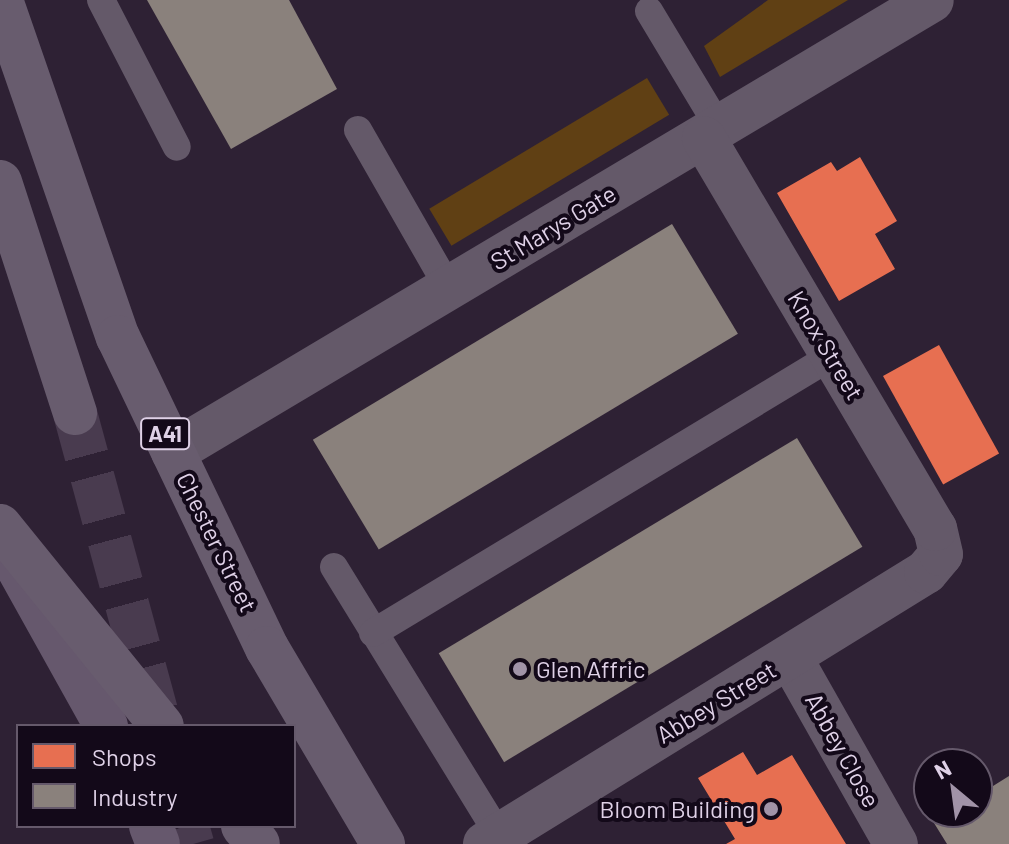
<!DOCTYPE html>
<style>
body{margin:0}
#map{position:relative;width:1009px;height:844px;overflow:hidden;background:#2e2134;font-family:Barlow,sans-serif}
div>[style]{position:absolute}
.green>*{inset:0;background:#604014;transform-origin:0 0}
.shops>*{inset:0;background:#e76f51;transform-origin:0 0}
.industry>*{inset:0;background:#8a817c;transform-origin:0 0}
.trunk-tunnel>*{height:44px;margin-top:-22px;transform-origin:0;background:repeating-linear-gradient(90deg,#493b4f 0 44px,transparent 0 66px)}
.service>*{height:28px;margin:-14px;padding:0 14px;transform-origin:14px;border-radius:14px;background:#645969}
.minor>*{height:44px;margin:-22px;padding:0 22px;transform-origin:22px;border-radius:22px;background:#645969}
.primary>*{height:44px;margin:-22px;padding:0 22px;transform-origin:22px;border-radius:22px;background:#66586d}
.trunk>*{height:44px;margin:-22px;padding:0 22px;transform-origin:22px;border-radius:22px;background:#685c6e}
.dots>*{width:22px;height:22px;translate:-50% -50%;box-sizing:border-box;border:4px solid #130919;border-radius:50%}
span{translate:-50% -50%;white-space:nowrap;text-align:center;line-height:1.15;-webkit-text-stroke:8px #130919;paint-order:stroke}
.shield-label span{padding:2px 6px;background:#130919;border:2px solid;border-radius:6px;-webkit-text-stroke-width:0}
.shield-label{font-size:22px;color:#dfd1e7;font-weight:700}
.street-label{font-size:24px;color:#dfd1e7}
.poi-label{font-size:24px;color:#dfd1e7}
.left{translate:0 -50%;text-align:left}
.right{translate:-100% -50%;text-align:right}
.legend{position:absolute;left:16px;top:724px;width:280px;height:104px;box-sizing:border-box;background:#130919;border:2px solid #65596b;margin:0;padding:10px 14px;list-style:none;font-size:24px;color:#dfd1e7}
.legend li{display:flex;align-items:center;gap:16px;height:40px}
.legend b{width:40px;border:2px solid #65596b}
.north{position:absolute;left:913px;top:748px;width:80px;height:80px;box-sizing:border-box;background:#130919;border:2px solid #65596b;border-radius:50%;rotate:331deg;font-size:22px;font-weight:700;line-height:32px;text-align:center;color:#dfd1e7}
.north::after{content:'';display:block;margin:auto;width:28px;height:36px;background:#a193a8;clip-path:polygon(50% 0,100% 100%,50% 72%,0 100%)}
</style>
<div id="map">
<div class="green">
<i style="clip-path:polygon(768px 0,848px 0,720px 77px,704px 46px)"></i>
<i style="left:647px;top:78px;width:43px;height:254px;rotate:59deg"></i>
</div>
<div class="shops">
<i style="clip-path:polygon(860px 157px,897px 221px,875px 234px,895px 269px,839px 301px,777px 193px,831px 162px,837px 171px)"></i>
<i style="left:939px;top:345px;width:124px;height:64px;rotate:61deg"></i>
<i style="clip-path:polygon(743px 752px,757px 775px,792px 755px,846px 844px,726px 844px,735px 839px,698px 778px)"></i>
</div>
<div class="industry">
<i style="clip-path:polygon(147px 0,289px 0,337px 89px,231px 149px)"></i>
<i style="left:672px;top:224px;width:128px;height:419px;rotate:59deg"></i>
<i style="left:797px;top:438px;width:127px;height:418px;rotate:59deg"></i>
<i style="clip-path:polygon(1009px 776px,1009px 844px,947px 844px,934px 823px,951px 812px,977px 812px,977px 796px)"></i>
</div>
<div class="trunk-tunnel">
<i style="left:75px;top:413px;width:324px;rotate:74.8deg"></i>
<i style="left:187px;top:826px;width:19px;rotate:74deg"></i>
</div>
<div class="service">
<i style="left:101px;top:0;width:165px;rotate:62.7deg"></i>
<i style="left:649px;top:11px;width:138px;rotate:59deg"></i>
<i style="left:358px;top:130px;width:183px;rotate:60.2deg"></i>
<i style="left:334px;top:567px;width:315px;rotate:58.4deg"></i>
<i style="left:373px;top:633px;width:536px;rotate:-31.11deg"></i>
</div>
<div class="minor">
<i style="left:173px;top:452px;width:883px;rotate:-30.77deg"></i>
<i style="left:790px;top:657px;width:215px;rotate:60.5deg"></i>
<i style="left:485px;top:844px;width:518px;rotate:-31.67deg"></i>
<i style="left:926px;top:572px;width:23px;rotate:-50deg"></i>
<i style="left:941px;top:554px;width:26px;rotate:-103deg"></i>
<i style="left:935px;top:529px;width:454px;rotate:-120.6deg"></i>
</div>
<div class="primary">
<i style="left:17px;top:566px;width:183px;rotate:60.9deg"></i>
<i style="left:151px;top:826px;width:19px;rotate:69deg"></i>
</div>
<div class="trunk">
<i style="left:1px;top:0;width:357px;rotate:70.9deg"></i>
<i style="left:118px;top:337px;width:345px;rotate:64.4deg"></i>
<i style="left:267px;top:648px;width:228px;rotate:59.4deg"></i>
<i style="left:0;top:182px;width:243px;rotate:72deg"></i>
<i style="left:0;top:526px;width:257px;rotate:51deg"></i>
<i style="left:243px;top:826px;width:23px;rotate:50deg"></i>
</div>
<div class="dots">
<i style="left:520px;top:669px;background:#a193a8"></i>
<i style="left:771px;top:809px;background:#a193a8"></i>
</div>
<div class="shield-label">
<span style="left:165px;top:434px">A41</span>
</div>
<div class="street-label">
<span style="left:553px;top:227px;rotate:-31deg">St Marys Gate</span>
<span style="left:826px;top:345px;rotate:59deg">Knox Street</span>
<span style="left:217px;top:542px;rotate:64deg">Chester Street</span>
<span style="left:716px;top:702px;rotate:-31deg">Abbey Street</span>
<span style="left:843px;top:750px;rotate:61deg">Abbey Close</span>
</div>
<div class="poi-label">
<span class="left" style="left:536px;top:669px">Glen Affric</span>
<span class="right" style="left:755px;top:809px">Bloom Building</span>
</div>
<ul class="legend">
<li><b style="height:22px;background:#e76f51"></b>Shops</li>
<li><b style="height:22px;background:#8a817c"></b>Industry</li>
</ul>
<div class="north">N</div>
</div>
